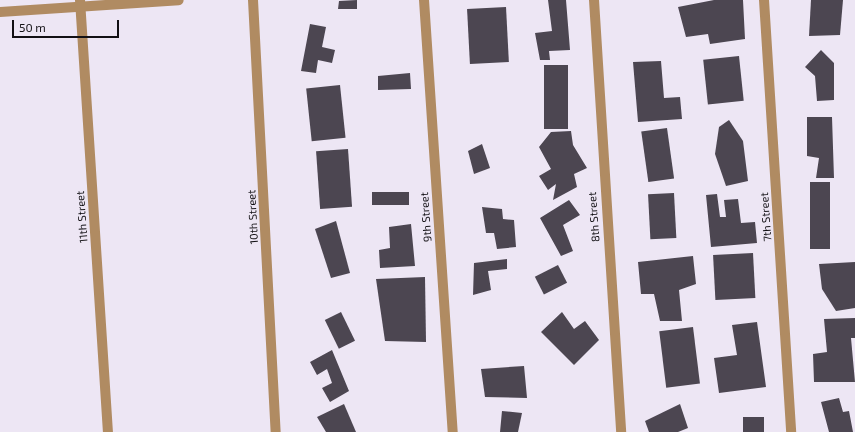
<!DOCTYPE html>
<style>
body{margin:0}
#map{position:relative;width:855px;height:432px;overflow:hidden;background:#ede6f4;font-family:"Exo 2",sans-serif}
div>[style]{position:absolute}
.building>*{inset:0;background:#4c4651;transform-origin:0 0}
.minor>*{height:10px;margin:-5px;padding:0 5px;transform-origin:5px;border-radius:5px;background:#b08b62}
span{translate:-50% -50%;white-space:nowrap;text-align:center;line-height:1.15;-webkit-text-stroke:4px #ede6f4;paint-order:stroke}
.street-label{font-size:11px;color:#121014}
.scale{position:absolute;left:12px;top:20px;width:107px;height:18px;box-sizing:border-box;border:2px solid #121014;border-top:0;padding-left:5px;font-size:12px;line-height:14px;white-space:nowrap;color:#121014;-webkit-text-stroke:3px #ede6f4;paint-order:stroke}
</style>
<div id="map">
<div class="building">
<i style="clip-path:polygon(357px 0,357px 9px,338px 9px,339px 1px)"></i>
<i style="clip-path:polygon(548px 0,566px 0,570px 50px,549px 51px,550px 60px,540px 60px,535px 33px,552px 31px)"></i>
<i style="clip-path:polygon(714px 0,743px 0,745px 39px,710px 44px,708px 34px,686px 37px,678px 7px)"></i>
<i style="clip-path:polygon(811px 0,843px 0,840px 35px,809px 36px)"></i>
<i style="left:506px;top:7px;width:55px;height:39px;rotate:87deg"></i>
<i style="clip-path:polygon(310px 24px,326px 27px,322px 47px,335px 50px,332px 63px,318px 60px,316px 73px,301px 71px)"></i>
<i style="clip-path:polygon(821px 50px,834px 63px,834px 100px,817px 101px,815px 76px,805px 67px)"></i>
<i style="left:739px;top:56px;width:45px;height:36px;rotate:84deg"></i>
<i style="clip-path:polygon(661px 61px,664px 98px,680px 97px,682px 119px,638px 122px,633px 62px)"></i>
<i style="left:544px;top:65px;width:24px;height:64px"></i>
<i style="clip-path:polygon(410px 73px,411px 89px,378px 90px,378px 76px)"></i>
<i style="left:340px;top:85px;width:53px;height:34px;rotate:84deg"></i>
<i style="clip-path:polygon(807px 117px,832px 117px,834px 178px,816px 178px,819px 158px,807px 156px)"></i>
<i style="clip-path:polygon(729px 120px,743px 141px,748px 181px,726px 186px,715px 154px,719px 127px)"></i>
<i style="left:667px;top:128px;width:51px;height:26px;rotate:82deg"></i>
<i style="clip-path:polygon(571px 131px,573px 145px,587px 168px,574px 174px,577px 187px,553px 200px,556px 184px,548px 190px,539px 176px,551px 169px,539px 147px,551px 132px)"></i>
<i style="clip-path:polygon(482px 144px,490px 168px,474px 174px,468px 151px)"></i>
<i style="left:348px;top:149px;width:58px;height:32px;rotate:86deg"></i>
<i style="left:810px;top:182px;width:20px;height:67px"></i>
<i style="left:409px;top:192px;width:13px;height:37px;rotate:90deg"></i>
<i style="left:674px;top:193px;width:45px;height:26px;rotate:87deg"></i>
<i style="clip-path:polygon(717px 194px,720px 217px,726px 217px,724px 200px,738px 199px,741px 223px,755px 222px,757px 243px,711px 247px,706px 195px)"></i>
<i style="clip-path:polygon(569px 200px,580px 215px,563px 225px,573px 251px,561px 256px,540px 218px)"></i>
<i style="clip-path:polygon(482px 207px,502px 209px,503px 219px,514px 220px,516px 247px,497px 249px,494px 233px,486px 233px)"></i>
<i style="clip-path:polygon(336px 221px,350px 273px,331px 278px,315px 229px)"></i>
<i style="clip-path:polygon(411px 224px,415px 266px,380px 268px,379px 250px,390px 248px,389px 227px)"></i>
<i style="left:753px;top:253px;width:45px;height:40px;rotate:87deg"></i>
<i style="clip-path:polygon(693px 256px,696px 284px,679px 290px,682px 321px,660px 321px,654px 294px,641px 294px,638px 262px)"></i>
<i style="clip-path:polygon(507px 259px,507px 269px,488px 271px,491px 290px,473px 295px,474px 263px)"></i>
<i style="clip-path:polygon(855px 262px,855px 308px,836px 311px,822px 289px,819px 264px)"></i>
<i style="left:558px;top:265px;width:20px;height:26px;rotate:63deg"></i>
<i style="clip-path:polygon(425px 277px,426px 342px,385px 341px,376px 279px)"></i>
<i style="left:341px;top:312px;width:32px;height:18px;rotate:64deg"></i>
<i style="clip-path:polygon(562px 312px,574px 329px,585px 321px,599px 340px,574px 365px,541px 332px)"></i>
<i style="clip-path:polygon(855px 318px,855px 338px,851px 338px,855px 382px,814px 382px,813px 354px,827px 352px,824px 319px)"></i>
<i style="clip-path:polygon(757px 322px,766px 387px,719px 393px,714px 358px,737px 355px,732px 325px)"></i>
<i style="left:693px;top:327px;width:57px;height:34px;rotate:83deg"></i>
<i style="clip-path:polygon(332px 350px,349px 391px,330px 402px,322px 388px,332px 383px,327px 369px,317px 375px,310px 362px)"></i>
<i style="clip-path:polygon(524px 366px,527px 398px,485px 397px,481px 369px)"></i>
<i style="clip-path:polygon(839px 398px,843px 412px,849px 411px,853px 432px,829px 432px,821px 402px)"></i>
<i style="clip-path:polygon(344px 404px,356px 432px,326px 432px,317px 417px)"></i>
<i style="clip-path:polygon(680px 404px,688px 428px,678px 432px,649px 432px,645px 421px)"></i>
<i style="clip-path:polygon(502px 411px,522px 413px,518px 432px,500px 432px)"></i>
<i style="left:743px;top:417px;width:21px;height:15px"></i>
</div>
<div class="minor">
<i style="left:80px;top:0;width:433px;rotate:86.3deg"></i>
<i style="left:253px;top:0;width:433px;rotate:87deg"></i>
<i style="left:424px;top:0;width:433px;rotate:86.2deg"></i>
<i style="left:594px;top:0;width:433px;rotate:86.4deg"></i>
<i style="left:764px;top:0;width:433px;rotate:86.4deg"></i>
<i style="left:0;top:12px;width:179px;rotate:-3.8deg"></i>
</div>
<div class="street-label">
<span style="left:82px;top:217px;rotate:-94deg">11th Street</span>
<span style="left:253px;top:217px;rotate:-93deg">10th Street</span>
<span style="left:426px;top:217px;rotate:-94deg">9th Street</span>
<span style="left:594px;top:217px;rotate:-94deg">8th Street</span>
<span style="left:766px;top:217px;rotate:-94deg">7th Street</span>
</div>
<div class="scale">50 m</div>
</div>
